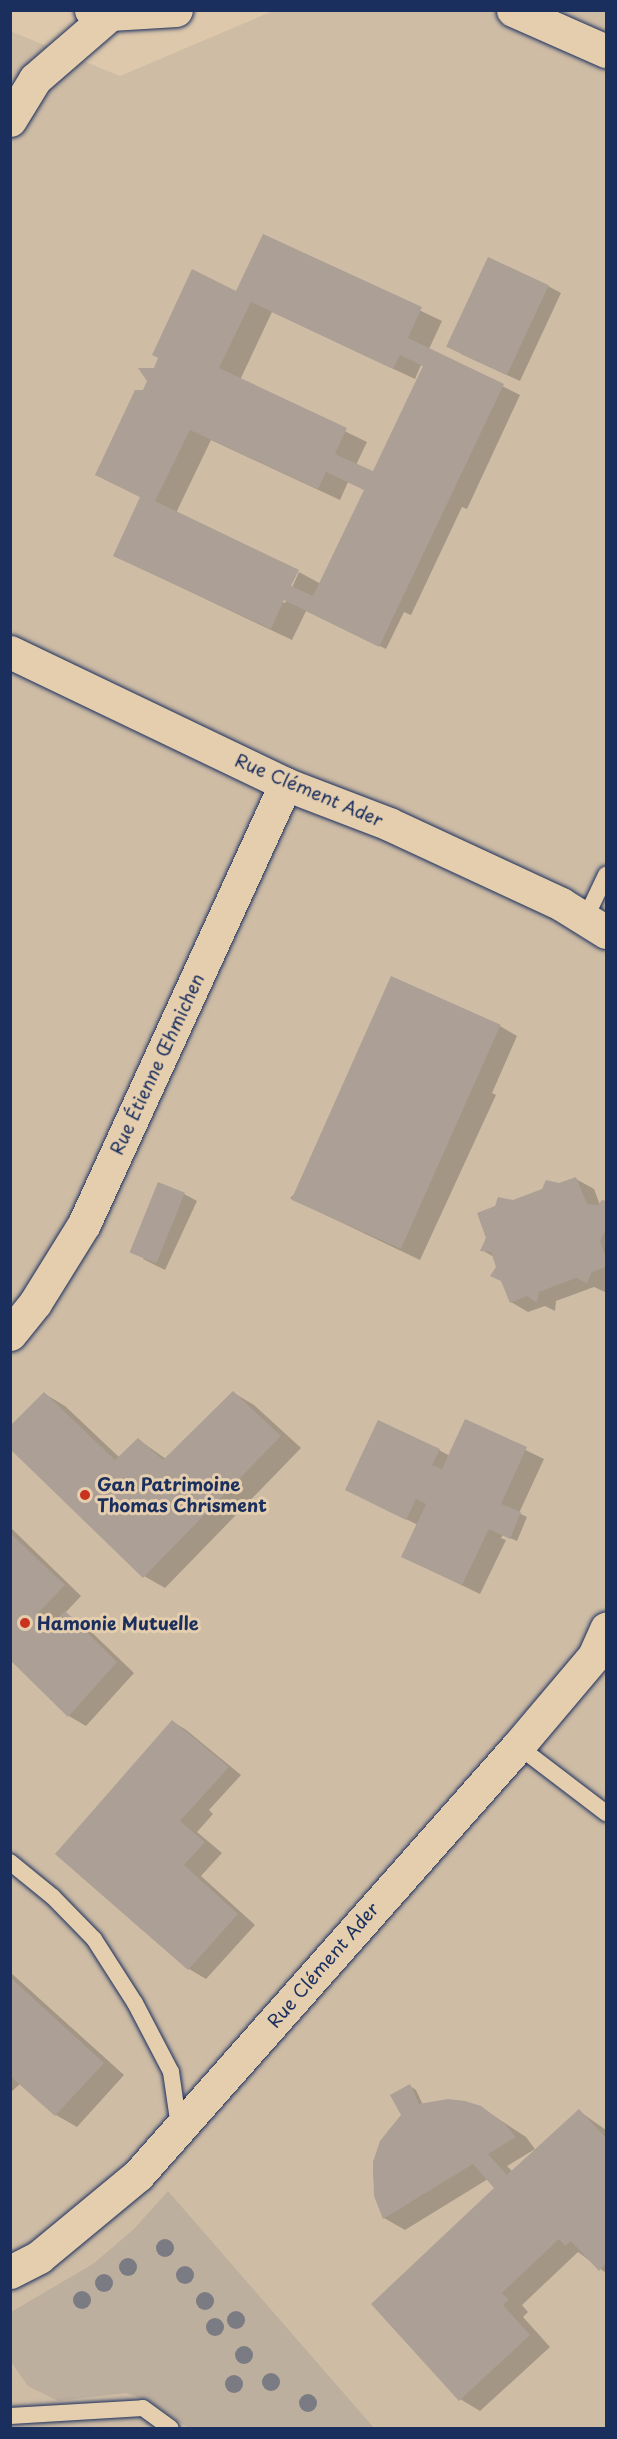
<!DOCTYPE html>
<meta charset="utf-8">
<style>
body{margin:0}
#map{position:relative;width:617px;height:2439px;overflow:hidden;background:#ddc8ab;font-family:"Playpen Sans",sans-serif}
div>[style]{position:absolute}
.built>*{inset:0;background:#cebca5}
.green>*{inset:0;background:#bdaf9e}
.shadow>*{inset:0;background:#0003}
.building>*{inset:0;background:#ab9f96;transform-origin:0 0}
.roads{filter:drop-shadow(0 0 2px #1b2f5e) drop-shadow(0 0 2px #1b2f5e)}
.service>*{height:16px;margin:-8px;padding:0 8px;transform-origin:8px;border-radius:8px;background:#e5ceae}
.minor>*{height:33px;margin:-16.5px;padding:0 16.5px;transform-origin:16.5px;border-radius:16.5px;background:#e5ceae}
.primary>*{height:33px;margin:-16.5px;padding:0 16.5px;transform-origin:16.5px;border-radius:16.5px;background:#e5ceae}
.trees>*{width:18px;height:18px;margin:-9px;border-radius:50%;background:#7b7b84}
.dots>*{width:16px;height:16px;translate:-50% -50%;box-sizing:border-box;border:3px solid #e5ceae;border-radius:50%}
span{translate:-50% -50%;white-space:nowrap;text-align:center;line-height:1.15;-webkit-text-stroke:6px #e5ceae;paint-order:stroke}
.street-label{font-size:18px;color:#1b2f5e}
.poi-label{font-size:18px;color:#1b2f5e;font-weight:700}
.left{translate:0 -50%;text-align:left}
.frame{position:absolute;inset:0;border:12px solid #1b2f5e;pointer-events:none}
</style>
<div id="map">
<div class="built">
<i style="clip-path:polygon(273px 11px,606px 11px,606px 2428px,11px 2428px,10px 31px,120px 76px)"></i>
</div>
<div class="green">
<i style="clip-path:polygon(168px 2191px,374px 2428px,188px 2428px,150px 2401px,126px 2393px,58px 2401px,28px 2386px,11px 2362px,11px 2312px,93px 2264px,134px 2229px)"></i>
</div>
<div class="shadow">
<i style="clip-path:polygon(evenodd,264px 236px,442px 321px,429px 349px,520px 395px,467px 509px,462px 507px,411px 615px,404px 612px,386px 649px,306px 611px,292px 640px,115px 556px,142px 498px,97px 474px,155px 369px,237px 293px,264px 236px,272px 312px,415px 379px,421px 365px,425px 367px,374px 473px,356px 465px,367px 442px,240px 380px,272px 312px,264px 236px,211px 440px,340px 500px,348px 482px,366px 490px,321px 584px,299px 572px,285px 603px,282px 602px,176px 513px,211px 440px)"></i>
<i style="clip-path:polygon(548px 286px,561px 293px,520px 381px,461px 354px)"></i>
<i style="clip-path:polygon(500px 1026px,517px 1036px,492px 1093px,496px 1095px,420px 1260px,290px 1198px)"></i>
<i style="clip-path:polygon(576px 1179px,594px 1189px,600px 1205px,603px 1201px,606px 1203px,606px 1288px,605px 1292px,594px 1287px,556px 1301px,555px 1311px,545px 1306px,528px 1312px,511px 1302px,494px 1257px,482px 1250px,496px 1207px)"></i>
<i style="clip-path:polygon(184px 1194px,197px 1201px,165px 1270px,143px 1259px)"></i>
<i style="clip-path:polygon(234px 1393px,254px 1405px,301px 1448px,165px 1588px,144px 1576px,45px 1394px,65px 1406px,120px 1458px,139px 1440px,166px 1459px)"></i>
<i style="clip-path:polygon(466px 1421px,544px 1459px,519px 1513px,527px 1517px,517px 1541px,503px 1535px,501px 1538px,506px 1540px,480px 1594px,403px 1557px,418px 1525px,365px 1499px,439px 1450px,450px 1456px)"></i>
<i style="clip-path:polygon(10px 1527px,81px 1596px,65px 1613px,82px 1623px,134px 1673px,86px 1726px,69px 1716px,10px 1658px)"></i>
<i style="clip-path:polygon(173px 1722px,185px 1729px,241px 1775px,209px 1810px,213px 1814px,197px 1832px,222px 1853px,201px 1876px,255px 1925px,206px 1979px,189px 1969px)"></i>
<i style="clip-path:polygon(10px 1972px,124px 2075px,77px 2127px,56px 2115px,21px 2083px,10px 2093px)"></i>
<i style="clip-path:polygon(410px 2086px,416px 2090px,423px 2105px,491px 2114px,526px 2137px,535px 2149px,507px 2166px,513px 2172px,579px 2111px,606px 2130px,606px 2273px,578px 2252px,522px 2305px,528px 2312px,523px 2317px,550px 2347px,480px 2411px,460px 2399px,496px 2188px,488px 2179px,405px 2230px,384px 2218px,375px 2196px,373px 2170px,378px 2150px,388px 2131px,403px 2115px)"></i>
</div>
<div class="building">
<i style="clip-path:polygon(evenodd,263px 234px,422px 307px,408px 338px,504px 384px,379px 647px,284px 600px,271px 629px,113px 556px,140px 497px,95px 475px,135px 390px,143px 390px,147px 381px,138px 368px,154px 368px,158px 358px,152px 355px,192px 269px,236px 291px,263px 234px,251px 302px,393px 369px,400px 355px,423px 366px,373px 471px,335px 454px,347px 428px,219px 368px,251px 302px,263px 234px,190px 430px,318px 489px,326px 472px,364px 490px,313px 596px,291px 586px,299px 570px,155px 501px,190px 430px)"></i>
<i style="left:488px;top:257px;width:67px;height:99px;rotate:25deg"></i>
<i style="left:391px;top:976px;width:120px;height:245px;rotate:24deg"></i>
<i style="clip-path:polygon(576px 1177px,587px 1204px,598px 1205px,602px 1200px,606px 1201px,606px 1229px,600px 1241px,606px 1258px,606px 1267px,592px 1272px,587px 1283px,576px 1278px,539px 1292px,537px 1303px,527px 1296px,510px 1303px,501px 1281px,490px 1276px,496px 1267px,491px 1252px,480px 1251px,486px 1238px,477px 1213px,495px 1206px,498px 1197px,513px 1200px,542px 1189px,546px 1180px,559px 1183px)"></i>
<i style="left:158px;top:1182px;width:29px;height:76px;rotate:22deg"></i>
<i style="clip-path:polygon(233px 1391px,281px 1436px,143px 1578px,10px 1449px,10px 1426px,44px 1392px,115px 1460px,138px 1438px,163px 1460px)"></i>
<i style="clip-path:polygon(465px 1419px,527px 1447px,501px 1504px,521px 1512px,510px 1539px,489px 1529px,462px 1585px,401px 1557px,426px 1504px,416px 1499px,406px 1520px,345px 1490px,378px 1420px,440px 1449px,432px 1465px,442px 1469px)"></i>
<i style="clip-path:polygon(10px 1533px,65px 1585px,34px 1617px,46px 1629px,65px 1611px,117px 1662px,68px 1717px,10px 1660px)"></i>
<i style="clip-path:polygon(172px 1720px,229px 1767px,180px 1821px,205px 1842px,184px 1865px,238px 1914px,188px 1970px,55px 1854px)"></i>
<i style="clip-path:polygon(10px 1977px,104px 2063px,55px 2116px,10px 2076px)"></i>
<i style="clip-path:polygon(410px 2084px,419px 2104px,448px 2099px,465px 2101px,481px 2106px,505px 2124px,516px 2137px,488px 2154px,507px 2175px,579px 2109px,606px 2138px,606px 2263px,599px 2271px,571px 2241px,565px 2246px,559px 2239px,502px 2293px,509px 2300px,503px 2305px,530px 2335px,459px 2401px,371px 2304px,494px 2188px,473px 2164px,383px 2219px,374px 2196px,373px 2162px,380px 2141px,401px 2115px,390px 2095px)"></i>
</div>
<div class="roads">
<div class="service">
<i style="left:585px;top:919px;width:49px;rotate:-64.5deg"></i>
<i style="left:518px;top:1746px;width:111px;rotate:37.3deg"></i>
<i style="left:10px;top:1862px;width:55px;rotate:39.1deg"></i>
<i style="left:53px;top:1897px;width:59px;rotate:45.7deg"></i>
<i style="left:94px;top:1939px;width:76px;rotate:57.4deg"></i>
<i style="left:135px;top:2003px;width:78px;rotate:62.4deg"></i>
<i style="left:171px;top:2072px;width:56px;rotate:81.7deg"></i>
<i style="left:10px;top:2416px;width:133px;rotate:-3.4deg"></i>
<i style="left:143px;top:2408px;width:34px;rotate:36deg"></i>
</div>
<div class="minor">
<i style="left:10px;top:652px;width:305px;rotate:25.6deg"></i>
<i style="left:285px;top:784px;width:111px;rotate:21deg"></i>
<i style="left:389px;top:824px;width:190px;rotate:24.9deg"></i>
<i style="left:561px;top:904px;width:53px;rotate:31.9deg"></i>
<i style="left:10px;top:1334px;width:40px;rotate:-51deg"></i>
<i style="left:35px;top:1303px;width:93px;rotate:-58.2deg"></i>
<i style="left:84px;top:1224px;width:484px;rotate:-65.4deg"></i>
<i style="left:10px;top:2272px;width:33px;rotate:-27deg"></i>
<i style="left:39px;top:2257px;width:129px;rotate:-39.6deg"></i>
<i style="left:138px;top:2175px;width:573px;rotate:-48.47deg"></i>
<i style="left:518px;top:1746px;width:118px;rotate:-49.8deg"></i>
<i style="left:594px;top:1656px;width:30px;rotate:-66deg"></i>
</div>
<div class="primary">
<i style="left:91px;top:10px;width:19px;rotate:12deg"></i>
<i style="left:110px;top:14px;width:66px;rotate:-3.5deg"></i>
<i style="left:513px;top:10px;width:102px;rotate:23.8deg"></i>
<i style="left:10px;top:120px;width:48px;rotate:-58.6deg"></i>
<i style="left:35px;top:79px;width:99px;rotate:-40.9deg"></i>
</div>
</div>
<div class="trees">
<i style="left:165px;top:2248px"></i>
<i style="left:128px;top:2267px"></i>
<i style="left:185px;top:2275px"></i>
<i style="left:104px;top:2283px"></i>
<i style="left:82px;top:2300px"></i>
<i style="left:205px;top:2301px"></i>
<i style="left:236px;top:2320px"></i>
<i style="left:215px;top:2327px"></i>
<i style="left:244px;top:2355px"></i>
<i style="left:271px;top:2382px"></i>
<i style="left:234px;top:2384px"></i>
<i style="left:308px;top:2403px"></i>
</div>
<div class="dots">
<i style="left:85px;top:1495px;background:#c8321e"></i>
<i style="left:25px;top:1623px;background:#c8321e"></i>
</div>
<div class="street-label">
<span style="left:309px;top:790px;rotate:23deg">Rue Clément Ader</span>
<span style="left:157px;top:1064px;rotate:-65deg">Rue Étienne Œhmichen</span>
<span style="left:323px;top:1965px;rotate:-49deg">Rue Clément Ader</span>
</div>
<div class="poi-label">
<span class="left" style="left:97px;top:1495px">Gan Patrimoine<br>Thomas Chrisment</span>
<span class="left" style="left:37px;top:1623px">Hamonie Mutuelle</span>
</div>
<div class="frame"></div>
</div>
